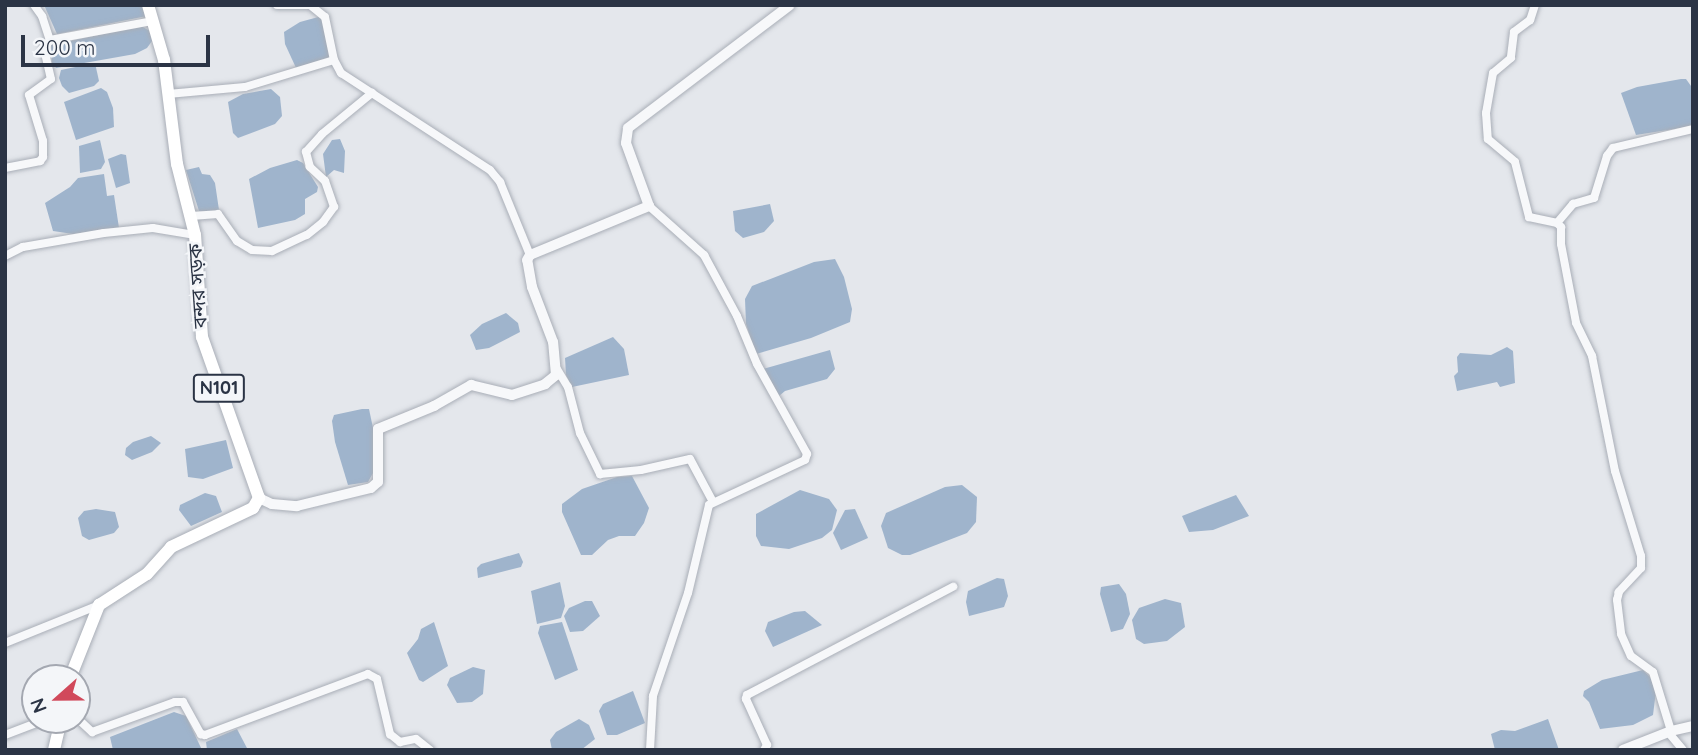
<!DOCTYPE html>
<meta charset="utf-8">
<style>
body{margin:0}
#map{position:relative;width:1698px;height:755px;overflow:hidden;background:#e4e7ec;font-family:Quicksand,"Noto Sans Bengali",sans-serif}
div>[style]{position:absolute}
.water>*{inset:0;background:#9fb4cc}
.roads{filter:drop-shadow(0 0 2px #a9aeb7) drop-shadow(0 0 2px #a9aeb7)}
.minor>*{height:8px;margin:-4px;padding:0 4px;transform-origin:4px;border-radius:4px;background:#f7f8fa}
.tertiary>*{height:10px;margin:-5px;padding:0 5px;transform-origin:5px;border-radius:5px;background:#f7f8fa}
.trunk>*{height:12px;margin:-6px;padding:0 6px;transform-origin:6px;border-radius:6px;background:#fff}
span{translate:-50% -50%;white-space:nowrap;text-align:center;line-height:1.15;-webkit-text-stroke:5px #f4f6f9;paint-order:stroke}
.shield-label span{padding:2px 5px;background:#f4f6f9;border:2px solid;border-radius:5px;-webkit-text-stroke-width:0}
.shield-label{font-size:18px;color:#2b3445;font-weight:700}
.street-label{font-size:19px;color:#2b3445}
.frame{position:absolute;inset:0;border:7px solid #2b3445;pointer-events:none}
.north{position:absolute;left:21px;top:664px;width:70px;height:70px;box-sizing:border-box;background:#f4f6f9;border:2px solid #a4a8b1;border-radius:50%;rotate:249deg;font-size:19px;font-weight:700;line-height:28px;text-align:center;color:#2b3445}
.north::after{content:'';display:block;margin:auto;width:24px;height:32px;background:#d1495b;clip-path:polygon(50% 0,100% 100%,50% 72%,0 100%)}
.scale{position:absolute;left:21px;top:35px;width:189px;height:32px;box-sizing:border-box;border:4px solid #2b3445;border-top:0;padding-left:9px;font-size:21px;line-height:24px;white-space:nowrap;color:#2b3445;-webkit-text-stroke:5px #f4f6f9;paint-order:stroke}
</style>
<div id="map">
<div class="water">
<i style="clip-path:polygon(44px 5px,143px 5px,147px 16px,57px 34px)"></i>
<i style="clip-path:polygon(322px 16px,331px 58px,297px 70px,285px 44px,284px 32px,300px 22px)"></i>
<i style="clip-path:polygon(141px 26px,150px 31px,152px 41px,147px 48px,135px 54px,56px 68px,52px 63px,51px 45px)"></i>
<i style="clip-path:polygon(95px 63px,99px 81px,94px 86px,69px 93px,62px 86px,59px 78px,61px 70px)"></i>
<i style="clip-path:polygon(1681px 79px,1686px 79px,1691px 86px,1693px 126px,1636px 135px,1621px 93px,1637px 87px)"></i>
<i style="clip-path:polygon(101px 88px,107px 92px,113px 108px,114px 127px,76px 140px,64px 102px)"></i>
<i style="clip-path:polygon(271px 89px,280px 97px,282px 116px,275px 124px,238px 138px,233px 133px,228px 102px,243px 94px)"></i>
<i style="clip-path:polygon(340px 139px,345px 151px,344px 173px,334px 170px,326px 177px,323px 154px,332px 140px)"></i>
<i style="clip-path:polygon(100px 140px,105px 162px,101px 169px,80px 173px,79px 146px)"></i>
<i style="clip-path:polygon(121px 154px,126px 155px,130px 183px,116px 188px,108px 159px)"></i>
<i style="clip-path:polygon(297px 160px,303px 163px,318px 187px,317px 192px,305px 199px,305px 214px,295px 220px,258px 228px,249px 179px,270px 168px)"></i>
<i style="clip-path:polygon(199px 167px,202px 174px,210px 175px,215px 183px,219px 210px,208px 213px,199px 211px,186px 170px)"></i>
<i style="clip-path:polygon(104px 174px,107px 196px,114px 195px,119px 228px,73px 234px,53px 231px,45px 203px,70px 187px,78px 178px)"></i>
<i style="clip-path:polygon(770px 204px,774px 221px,764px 232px,743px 238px,735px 231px,733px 211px)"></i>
<i style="clip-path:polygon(835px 259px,844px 277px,852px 309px,850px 322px,811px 338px,756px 354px,746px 324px,745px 299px,752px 286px,814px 262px)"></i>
<i style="clip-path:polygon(506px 313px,518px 323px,520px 332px,489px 348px,476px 350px,470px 335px,482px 324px)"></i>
<i style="clip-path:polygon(613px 337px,624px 349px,629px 375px,572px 387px,566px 375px,565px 358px)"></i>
<i style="clip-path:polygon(1507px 347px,1513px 351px,1515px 383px,1500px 387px,1497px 382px,1457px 391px,1454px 376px,1458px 372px,1457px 357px,1460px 353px,1491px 355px)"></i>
<i style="clip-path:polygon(830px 350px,835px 369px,827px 379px,785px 391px,779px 396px,763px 369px)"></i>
<i style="clip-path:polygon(362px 409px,369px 409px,373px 428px,373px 473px,368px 482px,348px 485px,335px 442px,332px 421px,334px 415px)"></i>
<i style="clip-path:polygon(151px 436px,161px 443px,152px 452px,132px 460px,125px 455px,126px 448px,133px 442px)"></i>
<i style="clip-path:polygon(226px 440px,233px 468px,203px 479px,188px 477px,185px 449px)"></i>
<i style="clip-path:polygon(632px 476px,649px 508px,644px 523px,635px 536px,619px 536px,608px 540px,592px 555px,581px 555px,562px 512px,562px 504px,582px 489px,617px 477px)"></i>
<i style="clip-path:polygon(962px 485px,977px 497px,976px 522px,967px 533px,910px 555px,902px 555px,888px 548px,881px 526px,886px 513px,945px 487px)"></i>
<i style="clip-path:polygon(800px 490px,829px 499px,837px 510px,832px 530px,822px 538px,789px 549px,761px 546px,756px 536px,756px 514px)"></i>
<i style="clip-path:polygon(205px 493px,216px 496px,222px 512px,191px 526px,179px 510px,180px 505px)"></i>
<i style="clip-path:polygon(1236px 495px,1249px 516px,1213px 530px,1189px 532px,1182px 516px)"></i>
<i style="clip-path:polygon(96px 509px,115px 512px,119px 527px,114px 533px,89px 540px,82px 536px,78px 518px,84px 511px)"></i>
<i style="clip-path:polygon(855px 509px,868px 538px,841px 550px,833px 533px,845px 510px)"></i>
<i style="clip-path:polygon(519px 553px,523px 562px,521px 567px,478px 578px,477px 568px,481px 564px)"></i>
<i style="clip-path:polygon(997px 578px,1004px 579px,1008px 596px,1004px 607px,969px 616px,966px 602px,968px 591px)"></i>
<i style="clip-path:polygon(560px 582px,565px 606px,561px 618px,537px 624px,531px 591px)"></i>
<i style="clip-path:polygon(1119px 584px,1126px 594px,1130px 614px,1123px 629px,1111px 632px,1100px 594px,1101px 587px)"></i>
<i style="clip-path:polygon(1165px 599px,1181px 603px,1185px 627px,1167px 641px,1144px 644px,1136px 639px,1132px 620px,1139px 608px)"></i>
<i style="clip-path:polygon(585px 601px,592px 601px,600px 616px,583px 631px,570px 632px,564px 616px,569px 608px)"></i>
<i style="clip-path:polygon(805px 611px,822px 625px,773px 647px,765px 631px,768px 622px,794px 612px)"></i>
<i style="clip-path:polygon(434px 622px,448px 666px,423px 682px,419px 680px,407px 653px,418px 639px,421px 629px)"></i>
<i style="clip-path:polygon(562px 622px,578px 670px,555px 680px,538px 633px,540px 626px)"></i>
<i style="clip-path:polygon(473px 667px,485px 670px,483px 694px,472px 702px,457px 703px,447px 685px,450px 678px)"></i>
<i style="clip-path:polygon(1643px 670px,1650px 677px,1656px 691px,1653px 715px,1633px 725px,1600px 729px,1589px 702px,1583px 696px,1584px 691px,1602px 680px)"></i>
<i style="clip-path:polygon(633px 691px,645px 723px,617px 735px,607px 735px,599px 711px,603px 704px)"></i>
<i style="clip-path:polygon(174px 712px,186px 716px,202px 750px,113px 750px,110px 737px)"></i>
<i style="clip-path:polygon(579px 719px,589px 725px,595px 739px,581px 750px,552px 750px,550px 740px,556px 732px)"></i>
<i style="clip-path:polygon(1548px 719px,1559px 750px,1495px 750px,1491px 734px,1501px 730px,1515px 731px)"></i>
<i style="clip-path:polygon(237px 729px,248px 750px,207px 750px,206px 742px)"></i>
</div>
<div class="roads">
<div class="minor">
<i style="left:34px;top:5px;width:14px;rotate:54deg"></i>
<i style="left:42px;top:16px;width:25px;rotate:72deg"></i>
<i style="left:50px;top:40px;width:105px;rotate:-10.5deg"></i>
<i style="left:277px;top:5px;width:33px"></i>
<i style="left:310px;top:5px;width:19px;rotate:39deg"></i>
<i style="left:325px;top:17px;width:44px;rotate:78.2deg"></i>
<i style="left:1535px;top:5px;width:16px;rotate:108deg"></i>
<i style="left:1530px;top:20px;width:20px;rotate:143deg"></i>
<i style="left:1514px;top:32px;width:26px;rotate:97deg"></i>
<i style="left:1511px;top:58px;width:23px;rotate:140deg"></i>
<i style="left:1493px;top:73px;width:41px;rotate:99.9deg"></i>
<i style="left:1486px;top:113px;width:26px;rotate:86deg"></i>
<i style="left:1488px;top:139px;width:35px;rotate:40deg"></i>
<i style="left:1515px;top:162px;width:57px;rotate:75.7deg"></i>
<i style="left:1529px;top:217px;width:29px;rotate:12deg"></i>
<i style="left:1557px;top:223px;width:6px;rotate:45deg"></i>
<i style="left:1561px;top:227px;width:17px;rotate:90deg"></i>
<i style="left:1561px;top:244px;width:80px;rotate:79.2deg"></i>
<i style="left:1576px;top:323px;width:37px;rotate:64deg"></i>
<i style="left:1592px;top:356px;width:117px;rotate:78.7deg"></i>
<i style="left:1615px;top:471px;width:89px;rotate:73deg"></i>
<i style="left:1641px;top:556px;width:12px;rotate:90deg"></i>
<i style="left:1641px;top:568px;width:33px;rotate:133deg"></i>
<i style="left:1619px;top:592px;width:8px;rotate:104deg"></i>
<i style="left:1617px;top:600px;width:34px;rotate:83deg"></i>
<i style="left:1621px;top:634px;width:24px;rotate:66deg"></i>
<i style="left:1631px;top:656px;width:27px;rotate:36deg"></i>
<i style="left:1653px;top:672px;width:62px;rotate:73deg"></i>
<i style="left:168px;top:94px;width:77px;rotate:-5.2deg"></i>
<i style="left:245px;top:87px;width:93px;rotate:-16.9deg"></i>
<i style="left:334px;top:60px;width:15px;rotate:62deg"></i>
<i style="left:341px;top:73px;width:178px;rotate:33.1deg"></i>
<i style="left:490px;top:170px;width:16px;rotate:50deg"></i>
<i style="left:500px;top:182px;width:79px;rotate:67.7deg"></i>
<i style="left:5px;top:168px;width:36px;rotate:-11deg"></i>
<i style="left:40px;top:161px;width:5px;rotate:-53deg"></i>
<i style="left:43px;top:157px;width:16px;rotate:-90deg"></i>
<i style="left:43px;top:141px;width:48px;rotate:-106.9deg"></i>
<i style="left:29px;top:95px;width:27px;rotate:-36deg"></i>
<i style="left:51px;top:79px;width:32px;rotate:-103deg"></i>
<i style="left:44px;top:48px;width:10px;rotate:-53deg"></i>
<i style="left:649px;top:206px;width:74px;rotate:41.7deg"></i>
<i style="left:704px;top:255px;width:69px;rotate:61.6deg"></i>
<i style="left:737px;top:316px;width:52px;rotate:67.4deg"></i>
<i style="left:757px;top:364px;width:103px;rotate:60.9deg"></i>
<i style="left:807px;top:454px;width:6px;rotate:108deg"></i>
<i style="left:805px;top:460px;width:106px;rotate:154.9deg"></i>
<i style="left:709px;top:505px;width:90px;rotate:103.4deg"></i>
<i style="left:688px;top:593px;width:109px;rotate:108.8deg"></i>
<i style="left:653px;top:696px;width:54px;rotate:93.2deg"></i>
<i style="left:191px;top:216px;width:27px;rotate:-4deg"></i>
<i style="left:218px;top:214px;width:33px;rotate:55deg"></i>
<i style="left:237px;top:241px;width:17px;rotate:31deg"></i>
<i style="left:252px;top:250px;width:20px;rotate:3deg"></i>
<i style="left:272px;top:251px;width:38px;rotate:-25deg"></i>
<i style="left:307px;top:235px;width:21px;rotate:-39deg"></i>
<i style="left:323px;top:222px;width:19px;rotate:-54deg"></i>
<i style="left:334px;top:207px;width:28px;rotate:-109deg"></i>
<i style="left:325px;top:181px;width:21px;rotate:-137deg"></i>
<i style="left:310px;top:167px;width:16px;rotate:-105deg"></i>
<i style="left:306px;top:152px;width:24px;rotate:-48deg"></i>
<i style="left:322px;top:134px;width:65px;rotate:-39.4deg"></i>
<i style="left:1557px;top:223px;width:25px;rotate:-50deg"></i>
<i style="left:1573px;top:204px;width:22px;rotate:-16deg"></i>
<i style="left:1594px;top:198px;width:44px;rotate:-72.8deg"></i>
<i style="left:1607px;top:156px;width:10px;rotate:-53deg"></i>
<i style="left:1613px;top:148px;width:82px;rotate:-13.4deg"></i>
<i style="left:5px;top:256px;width:20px;rotate:-27deg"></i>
<i style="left:23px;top:247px;width:82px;rotate:-9.8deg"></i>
<i style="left:104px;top:233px;width:49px;rotate:-5.8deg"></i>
<i style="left:153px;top:228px;width:43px;rotate:9.5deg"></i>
<i style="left:557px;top:369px;width:21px;rotate:59deg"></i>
<i style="left:568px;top:387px;width:48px;rotate:75.4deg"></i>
<i style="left:580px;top:433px;width:46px;rotate:64deg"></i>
<i style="left:600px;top:474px;width:41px;rotate:-5.6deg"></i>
<i style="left:641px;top:470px;width:50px;rotate:-12.7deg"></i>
<i style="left:690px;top:459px;width:49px;rotate:61.9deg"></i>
<i style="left:5px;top:643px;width:101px;rotate:-22deg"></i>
<i style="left:77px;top:718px;width:21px;rotate:43deg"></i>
<i style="left:92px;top:732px;width:88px;rotate:-19.9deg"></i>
<i style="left:175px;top:702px;width:8px"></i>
<i style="left:183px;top:702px;width:37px;rotate:61deg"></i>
<i style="left:201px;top:734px;width:4px;rotate:14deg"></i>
<i style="left:205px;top:735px;width:174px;rotate:-20.5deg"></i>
<i style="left:368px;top:674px;width:10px;rotate:29deg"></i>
<i style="left:377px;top:679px;width:57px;rotate:76.7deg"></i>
<i style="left:390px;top:734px;width:13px;rotate:39deg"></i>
<i style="left:400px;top:742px;width:16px;rotate:-11deg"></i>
<i style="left:416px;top:739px;width:18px;rotate:38deg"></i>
<i style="left:1668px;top:732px;width:23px;rotate:50deg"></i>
<i style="left:5px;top:735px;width:42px;rotate:-21deg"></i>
<i style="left:764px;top:750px;width:6px;rotate:-59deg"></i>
<i style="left:767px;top:745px;width:51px;rotate:-114.5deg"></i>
<i style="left:746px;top:699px;width:4px;rotate:-76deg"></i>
<i style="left:747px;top:695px;width:233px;rotate:-27.7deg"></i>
</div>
<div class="tertiary">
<i style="left:259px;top:498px;width:14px;rotate:25deg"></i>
<i style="left:272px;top:504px;width:25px;rotate:5deg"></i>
<i style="left:297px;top:506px;width:76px;rotate:-13.7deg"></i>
<i style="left:371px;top:488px;width:9px;rotate:-41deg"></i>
<i style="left:378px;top:482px;width:53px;rotate:-90deg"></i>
<i style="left:378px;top:429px;width:61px;rotate:-22.3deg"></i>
<i style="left:434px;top:406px;width:43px;rotate:-29.6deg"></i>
<i style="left:471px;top:385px;width:42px;rotate:13.7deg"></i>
<i style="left:512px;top:395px;width:35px;rotate:-18deg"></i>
<i style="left:545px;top:384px;width:14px;rotate:-39deg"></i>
<i style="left:556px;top:375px;width:33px;rotate:-95deg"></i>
<i style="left:553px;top:342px;width:59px;rotate:-110.9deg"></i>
<i style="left:532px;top:287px;width:27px;rotate:-100deg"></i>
<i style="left:527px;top:260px;width:6px;rotate:-59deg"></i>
<i style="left:530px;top:255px;width:129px;rotate:-22.4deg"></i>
<i style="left:649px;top:206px;width:67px;rotate:-110.1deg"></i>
<i style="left:626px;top:143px;width:15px;rotate:-82deg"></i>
<i style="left:628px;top:128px;width:203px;rotate:-37.2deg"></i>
<i style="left:1623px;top:750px;width:52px;rotate:-21.6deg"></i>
<i style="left:1671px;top:731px;width:23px;rotate:-13deg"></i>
</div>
<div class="trunk">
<i style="left:70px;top:678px;width:79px;rotate:-68.3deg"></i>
<i style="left:99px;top:605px;width:57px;rotate:-32.9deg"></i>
<i style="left:147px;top:574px;width:36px;rotate:-48deg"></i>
<i style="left:171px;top:547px;width:91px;rotate:-25.4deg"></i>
<i style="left:253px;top:508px;width:12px;rotate:-59deg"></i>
<i style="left:259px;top:498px;width:171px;rotate:-109.5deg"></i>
<i style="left:202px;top:337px;width:102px;rotate:-93.9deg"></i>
<i style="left:195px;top:235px;width:73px;rotate:-104.2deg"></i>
<i style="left:177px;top:164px;width:105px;rotate:-97.1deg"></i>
<i style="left:164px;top:60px;width:57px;rotate:-106.2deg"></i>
<i style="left:54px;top:750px;width:31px;rotate:-77deg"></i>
</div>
</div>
<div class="shield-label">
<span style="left:219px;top:388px">N101</span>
</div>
<div class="street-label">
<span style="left:198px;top:286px;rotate:-94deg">বন্দর সড়ক</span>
</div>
<div class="frame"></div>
<div class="north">N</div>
<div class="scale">200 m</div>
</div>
